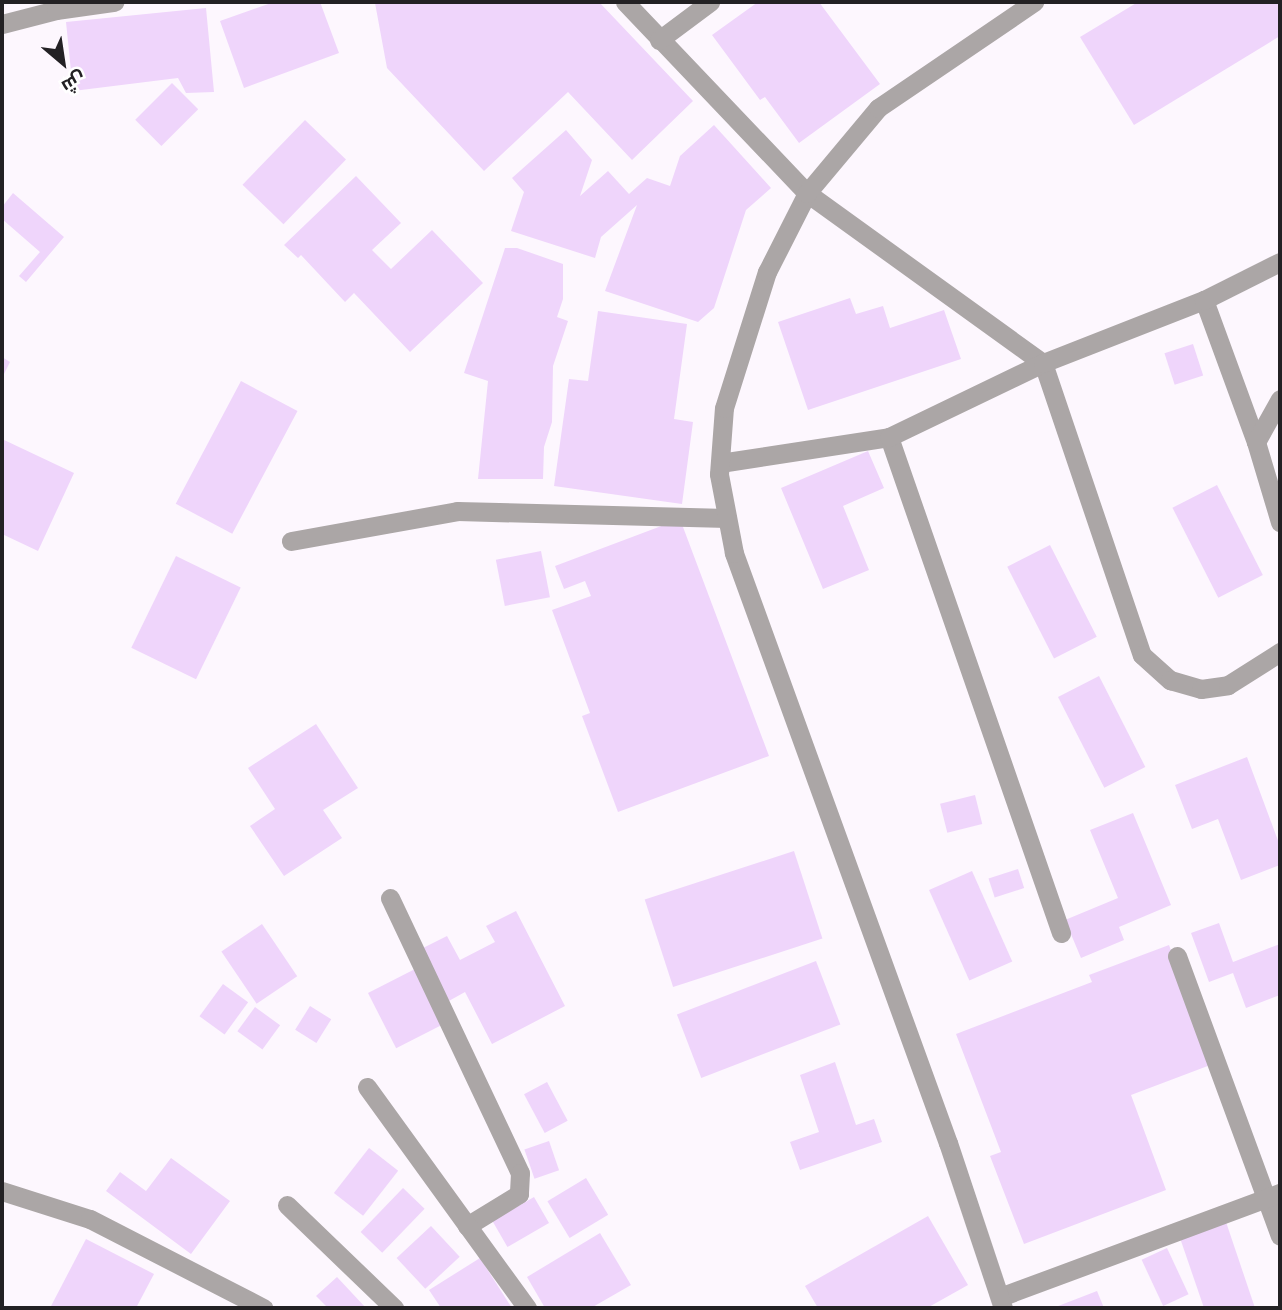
<!DOCTYPE html>
<meta charset="utf-8">
<style>
body{margin:0}
#map{position:relative;width:1282px;height:1310px;overflow:hidden;background:#fdf7fe;font-family:"Sofia Sans Condensed",Cairo,sans-serif}
div>[style]{position:absolute}
.building>*{inset:0;background:#efd5fb;transform-origin:0 0}
.minor>*{height:19px;margin:-9.5px;padding:0 9.5px;transform-origin:9.5px;border-radius:9.5px;background:#aba6a6}
span{translate:-50% -50%;white-space:nowrap;text-align:center;line-height:1.15;-webkit-text-stroke:7px #fff;paint-order:stroke}
.frame{position:absolute;inset:0;border:4px solid #232124;pointer-events:none}
.north{position:absolute;left:28px;top:28px;width:70px;height:70px;-webkit-text-stroke:5px #fff;paint-order:stroke;rotate:151deg;font-size:19px;font-weight:700;line-height:28px;text-align:center;color:#232124}
.north::after{content:'';display:block;margin:auto;width:24px;height:32px;background:#232124;clip-path:polygon(50% 0,100% 100%,50% 72%,0 100%)}
</style>
<div id="map">
<div class="building">
<i style="clip-path:polygon(274px 2px,320px 2px,339px 53px,244px 88px,220px 21px)"></i>
<i style="clip-path:polygon(599px 2px,693px 101px,632px 160px,568px 92px,484px 171px,387px 68px,375px 3px)"></i>
<i style="clip-path:polygon(758px 2px,819px 2px,880px 84px,799px 143px,765px 97px,760px 100px,712px 35px)"></i>
<i style="clip-path:polygon(1138px 2px,1280px 2px,1280px 36px,1134px 125px,1080px 37px)"></i>
<i style="clip-path:polygon(206px 8px,214px 92px,186px 93px,178px 78px,73px 91px,66px 22px)"></i>
<i style="left:172px;top:83px;width:37px;height:52px;rotate:45deg"></i>
<i style="left:305px;top:120px;width:57px;height:90px;rotate:44deg"></i>
<i style="clip-path:polygon(714px 125px,771px 188px,746px 210px,714px 308px,698px 322px,605px 291px,637px 205px,601px 237px,595px 258px,511px 231px,524px 192px,512px 178px,566px 130px,592px 160px,580px 196px,608px 171px,629px 194px,647px 178px,670px 186px,680px 156px)"></i>
<i style="clip-path:polygon(356px 176px,401px 223px,372px 250px,391px 269px,432px 230px,483px 283px,410px 352px,354px 293px,345px 302px,301px 255px,298px 258px,284px 245px)"></i>
<i style="clip-path:polygon(13px 193px,64px 237px,26px 282px,19px 276px,40px 252px,2px 219px,2px 207px)"></i>
<i style="clip-path:polygon(505px 248px,517px 248px,563px 264px,563px 299px,557px 317px,568px 321px,553px 366px,552px 422px,544px 447px,543px 479px,478px 479px,488px 381px,464px 373px)"></i>
<i style="clip-path:polygon(850px 298px,856px 314px,883px 306px,890px 328px,944px 310px,961px 359px,808px 410px,778px 322px)"></i>
<i style="clip-path:polygon(598px 311px,687px 324px,674px 419px,693px 422px,682px 504px,554px 486px,569px 379px,588px 381px)"></i>
<i style="left:1193px;top:344px;width:33px;height:30px;rotate:72deg"></i>
<i style="clip-path:polygon(2px 357px,10px 362px,2px 378px)"></i>
<i style="left:241px;top:381px;width:64px;height:139px;rotate:28deg"></i>
<i style="clip-path:polygon(2px 439px,74px 473px,38px 551px,2px 534px)"></i>
<i style="clip-path:polygon(868px 451px,884px 488px,843px 506px,869px 570px,823px 589px,781px 488px)"></i>
<i style="left:1217px;top:485px;width:101px;height:50px;rotate:63deg"></i>
<i style="clip-path:polygon(680px 519px,769px 756px,618px 812px,582px 716px,590px 713px,552px 610px,591px 596px,585px 581px,564px 589px,555px 566px)"></i>
<i style="left:1050px;top:545px;width:103px;height:48px;rotate:63deg"></i>
<i style="left:541px;top:551px;width:47px;height:46px;rotate:79deg"></i>
<i style="left:176px;top:556px;width:72px;height:102px;rotate:26deg"></i>
<i style="left:1099px;top:676px;width:102px;height:46px;rotate:63deg"></i>
<i style="clip-path:polygon(316px 724px,358px 788px,323px 810px,342px 838px,284px 876px,250px 826px,275px 809px,248px 768px)"></i>
<i style="clip-path:polygon(1247px 757px,1280px 846px,1280px 865px,1241px 880px,1218px 819px,1192px 829px,1175px 785px)"></i>
<i style="left:975px;top:795px;width:30px;height:36px;rotate:76deg"></i>
<i style="clip-path:polygon(1133px 813px,1171px 905px,1119px 927px,1124px 940px,1081px 958px,1065px 920px,1118px 898px,1090px 830px)"></i>
<i style="left:794px;top:851px;width:92px;height:157px;rotate:72deg"></i>
<i style="left:1018px;top:869px;width:20px;height:31px;rotate:72deg"></i>
<i style="left:972px;top:871px;width:99px;height:47px;rotate:66deg"></i>
<i style="clip-path:polygon(516px 911px,565px 1006px,492px 1044px,465px 992px,447px 1002px,419px 950px,447px 936px,460px 960px,495px 942px,486px 926px)"></i>
<i style="clip-path:polygon(1219px 923px,1233px 962px,1280px 944px,1280px 995px,1246px 1008px,1233px 973px,1209px 982px,1191px 933px)"></i>
<i style="left:262px;top:924px;width:63px;height:49px;rotate:56deg"></i>
<i style="clip-path:polygon(1169px 945px,1213px 1064px,1131px 1095px,1166px 1190px,1024px 1244px,990px 1156px,1001px 1152px,956px 1034px,1092px 982px,1089px 975px)"></i>
<i style="left:816px;top:961px;width:68px;height:149px;rotate:69deg"></i>
<i style="left:417px;top:968px;width:62px;height:55px;rotate:63deg"></i>
<i style="left:223px;top:984px;width:31px;height:40px;rotate:36deg"></i>
<i style="left:310px;top:1006px;width:25px;height:28px;rotate:32deg"></i>
<i style="left:255px;top:1007px;width:31px;height:30px;rotate:36deg"></i>
<i style="clip-path:polygon(835px 1062px,856px 1125px,874px 1119px,882px 1142px,800px 1170px,790px 1142px,819px 1132px,800px 1075px)"></i>
<i style="left:547px;top:1082px;width:44px;height:26px;rotate:62deg"></i>
<i style="left:549px;top:1141px;width:31px;height:26px;rotate:71deg"></i>
<i style="left:369px;top:1148px;width:37px;height:57px;rotate:38deg"></i>
<i style="clip-path:polygon(171px 1158px,230px 1201px,191px 1254px,106px 1191px,120px 1172px,146px 1191px)"></i>
<i style="left:586px;top:1178px;width:43px;height:45px;rotate:59deg"></i>
<i style="left:403px;top:1188px;width:30px;height:61px;rotate:44deg"></i>
<i style="left:534px;top:1197px;width:30px;height:48px;rotate:60deg"></i>
<i style="clip-path:polygon(928px 1216px,968px 1285px,927px 1308px,818px 1308px,805px 1286px)"></i>
<i style="clip-path:polygon(1226px 1222px,1255px 1308px,1204px 1308px,1180px 1238px)"></i>
<i style="left:431px;top:1226px;width:42px;height:47px;rotate:47deg"></i>
<i style="clip-path:polygon(600px 1233px,631px 1285px,591px 1308px,545px 1308px,527px 1277px)"></i>
<i style="clip-path:polygon(86px 1239px,154px 1274px,136px 1308px,50px 1308px)"></i>
<i style="left:1167px;top:1248px;width:51px;height:28px;rotate:65deg"></i>
<i style="clip-path:polygon(480px 1258px,512px 1308px,441px 1308px,429px 1290px)"></i>
<i style="clip-path:polygon(337px 1277px,366px 1308px,328px 1308px,316px 1296px)"></i>
<i style="clip-path:polygon(1097px 1291px,1104px 1308px,1053px 1308px)"></i>
</div>
<div class="minor">
<i style="left:625px;top:2px;width:264px;rotate:46.4deg"></i>
<i style="left:807px;top:193px;width:291px;rotate:35.8deg"></i>
<i style="left:1043px;top:363px;width:308px;rotate:71.3deg"></i>
<i style="left:1142px;top:655px;width:38px;rotate:42deg"></i>
<i style="left:1170px;top:680px;width:32px;rotate:16deg"></i>
<i style="left:1201px;top:689px;width:27px;rotate:-8deg"></i>
<i style="left:1228px;top:685px;width:62px;rotate:-32.4deg"></i>
<i style="left:2px;top:24px;width:56px;rotate:-14.5deg"></i>
<i style="left:56px;top:10px;width:59px;rotate:-7.9deg"></i>
<i style="left:659px;top:40px;width:64px;rotate:-36.7deg"></i>
<i style="left:1204px;top:300px;width:151px;rotate:69.9deg"></i>
<i style="left:1256px;top:442px;width:84px;rotate:73.3deg"></i>
<i style="left:889px;top:437px;width:525px;rotate:70.87deg"></i>
<i style="left:1256px;top:442px;width:49px;rotate:-60.8deg"></i>
<i style="left:720px;top:463px;width:171px;rotate:-8.7deg"></i>
<i style="left:889px;top:437px;width:171px;rotate:-25.7deg"></i>
<i style="left:1043px;top:363px;width:173px;rotate:-21.4deg"></i>
<i style="left:1204px;top:300px;width:85px;rotate:-26.6deg"></i>
<i style="left:291px;top:541px;width:169px;rotate:-10.2deg"></i>
<i style="left:457px;top:511px;width:270px;rotate:1.5deg"></i>
<i style="left:390px;top:898px;width:304px;rotate:64.7deg"></i>
<i style="left:520px;top:1173px;width:21px;rotate:93deg"></i>
<i style="left:519px;top:1194px;width:61px;rotate:148.4deg"></i>
<i style="left:1177px;top:956px;width:298px;rotate:69.8deg"></i>
<i style="left:367px;top:1087px;width:273px;rotate:54.1deg"></i>
<i style="left:2px;top:1191px;width:92px;rotate:17.7deg"></i>
<i style="left:90px;top:1219px;width:195px;rotate:27.2deg"></i>
<i style="left:287px;top:1205px;width:149px;rotate:43.9deg"></i>
<i style="left:1000px;top:1297px;width:299px;rotate:-20.4deg"></i>
<i style="left:1003px;top:1308px;width:174px;rotate:-108.4deg"></i>
<i style="left:948px;top:1143px;width:628px;rotate:-109.94deg"></i>
<i style="left:734px;top:553px;width:80px;rotate:-100.8deg"></i>
<i style="left:719px;top:474px;width:66px;rotate:-85.7deg"></i>
<i style="left:724px;top:408px;width:143px;rotate:-72.5deg"></i>
<i style="left:767px;top:272px;width:89px;rotate:-63.1deg"></i>
<i style="left:807px;top:193px;width:111px;rotate:-50.1deg"></i>
<i style="left:878px;top:108px;width:189px;rotate:-34.2deg"></i>
</div>
<div class="frame"></div>
<div class="north">ش</div>
</div>
